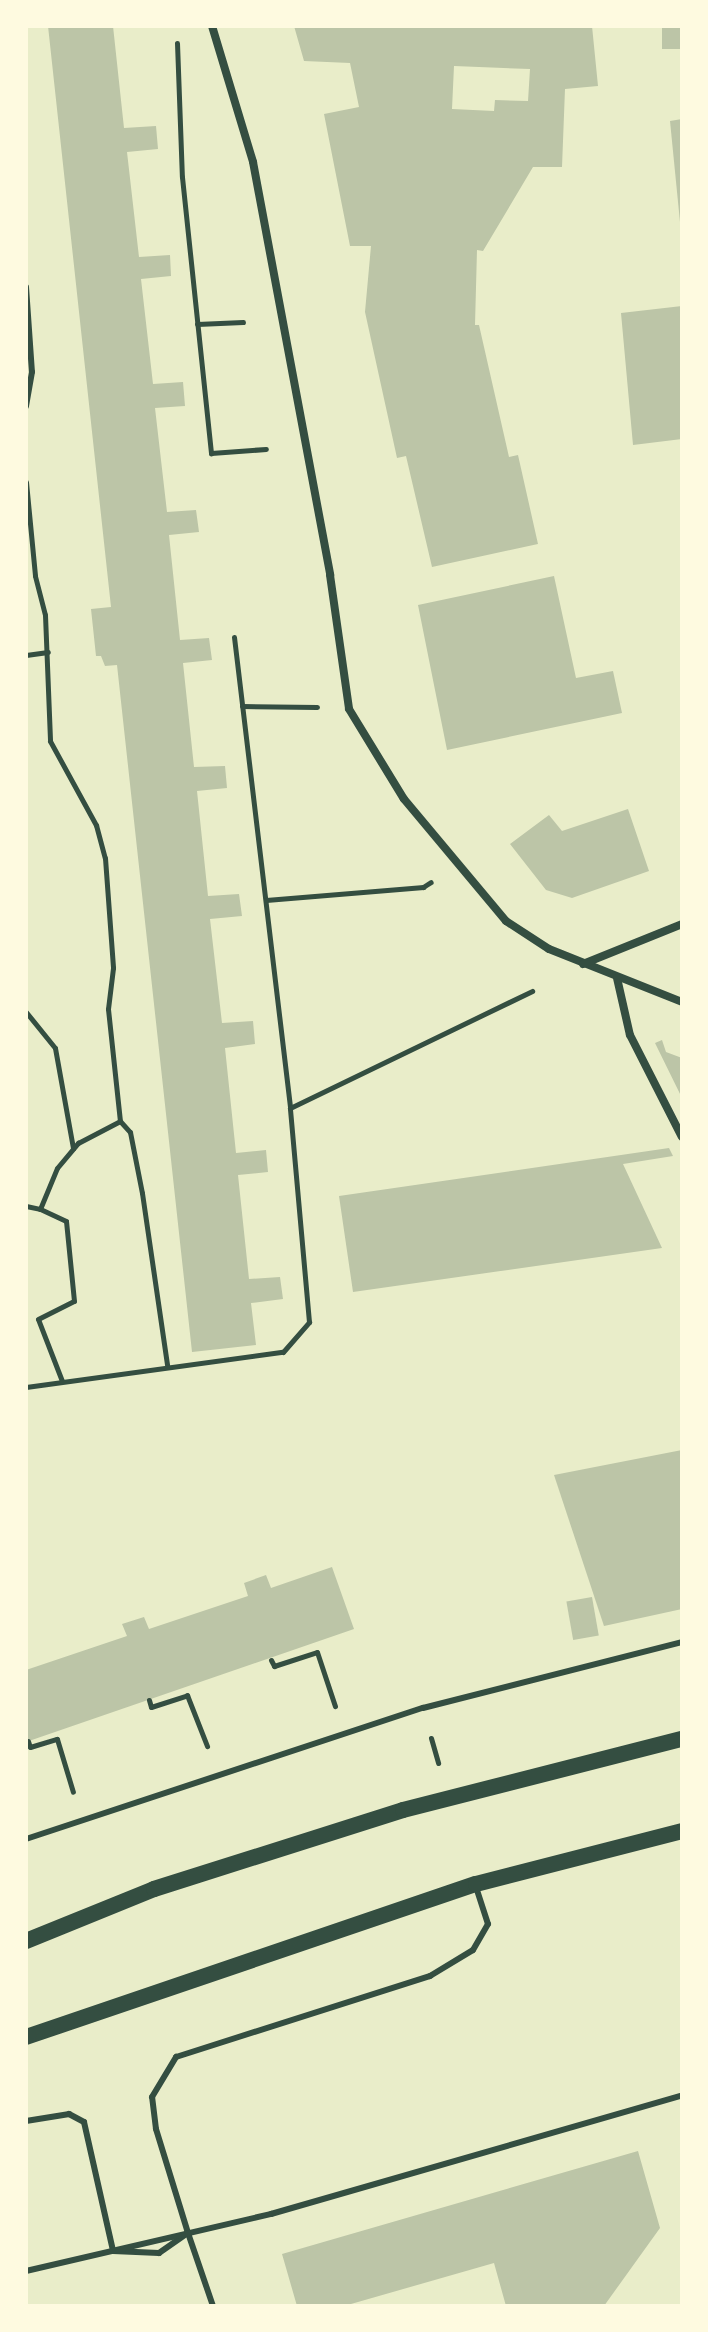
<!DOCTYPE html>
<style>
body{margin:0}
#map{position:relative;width:708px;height:2332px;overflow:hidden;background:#e9edc9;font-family:"Asap Condensed",sans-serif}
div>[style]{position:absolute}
.building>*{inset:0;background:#bcc5a7;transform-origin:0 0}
.path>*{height:5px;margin:-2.5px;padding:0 2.5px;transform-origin:2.5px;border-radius:2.5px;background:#344e41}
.service>*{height:6px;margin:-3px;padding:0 3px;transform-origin:3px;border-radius:3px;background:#344e41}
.minor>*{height:8px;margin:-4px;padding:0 4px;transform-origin:4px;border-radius:4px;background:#344e41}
.secondary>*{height:16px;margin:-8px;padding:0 8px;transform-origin:8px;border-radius:8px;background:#344e41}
span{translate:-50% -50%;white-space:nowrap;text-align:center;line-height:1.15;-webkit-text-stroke:6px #fefae0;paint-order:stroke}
.frame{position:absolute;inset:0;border:28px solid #fefae0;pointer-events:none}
</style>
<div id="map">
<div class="building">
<i style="clip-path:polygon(48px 26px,113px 26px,124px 128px,156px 126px,158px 149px,127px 152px,139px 257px,170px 255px,171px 276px,141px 279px,153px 384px,183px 382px,185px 406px,155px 408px,167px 512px,196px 510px,199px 532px,169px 535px,180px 640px,209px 638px,212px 660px,183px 663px,194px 767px,225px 766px,227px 788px,197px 791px,208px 896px,239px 894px,242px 916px,210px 919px,222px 1023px,253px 1021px,255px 1044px,225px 1048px,236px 1153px,266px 1150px,268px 1172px,238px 1175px,249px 1279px,280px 1277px,283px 1299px,251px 1303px,256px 1345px,192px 1352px,117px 665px,105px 666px,101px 656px,96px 656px,91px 609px,111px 607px)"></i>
<i style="clip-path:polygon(evenodd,294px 26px,592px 26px,598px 86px,565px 89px,562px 167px,533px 167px,483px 251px,477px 250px,475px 325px,479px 325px,509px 457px,518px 455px,538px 544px,432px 567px,406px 456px,397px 458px,365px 312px,371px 246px,350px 246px,324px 114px,359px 107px,350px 63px,304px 61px,294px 26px,454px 66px,530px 69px,528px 101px,495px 100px,494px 111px,452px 109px,454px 66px)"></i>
<i style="left:662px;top:26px;width:20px;height:23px"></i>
<i style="clip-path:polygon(682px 119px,682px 222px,680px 222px,670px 121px)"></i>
<i style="clip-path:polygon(682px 306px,682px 439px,633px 445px,621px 313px)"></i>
<i style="clip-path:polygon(554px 576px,576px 678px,613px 671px,622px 713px,447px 750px,418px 605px)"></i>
<i style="clip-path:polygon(628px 809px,649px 871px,572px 898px,546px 890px,510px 844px,549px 815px,562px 831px)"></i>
<i style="clip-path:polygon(662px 1040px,666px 1052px,682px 1058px,682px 1098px,655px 1043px)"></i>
<i style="clip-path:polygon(669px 1148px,673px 1156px,623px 1164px,662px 1248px,353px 1292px,339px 1196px)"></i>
<i style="clip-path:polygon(682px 1450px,682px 1609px,604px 1626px,554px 1475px)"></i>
<i style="clip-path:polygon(332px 1567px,354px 1629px,26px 1742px,26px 1670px,127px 1636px,122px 1624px,144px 1617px,149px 1629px,248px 1596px,244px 1583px,266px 1575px,271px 1588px)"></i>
<i style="left:592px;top:1597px;width:39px;height:26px;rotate:80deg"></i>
<i style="clip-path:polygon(638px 2151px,660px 2228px,604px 2306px,506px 2306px,494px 2263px,344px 2306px,297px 2306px,282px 2254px)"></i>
</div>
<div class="path">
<i style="left:177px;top:43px;width:134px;rotate:87.9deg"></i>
<i style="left:182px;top:177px;width:278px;rotate:84deg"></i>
<i style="left:211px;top:453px;width:55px;rotate:-4.2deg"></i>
<i style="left:197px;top:324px;width:46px;rotate:-2.5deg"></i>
<i style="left:26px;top:482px;width:94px;rotate:84.5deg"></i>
<i style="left:35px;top:576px;width:40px;rotate:75.6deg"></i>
<i style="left:45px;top:615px;width:126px;rotate:87.7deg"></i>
<i style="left:50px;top:741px;width:96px;rotate:61.3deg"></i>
<i style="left:96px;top:825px;width:34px;rotate:75deg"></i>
<i style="left:105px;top:858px;width:110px;rotate:85.8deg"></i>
<i style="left:113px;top:968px;width:41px;rotate:97deg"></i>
<i style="left:108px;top:1009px;width:113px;rotate:83.9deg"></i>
<i style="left:120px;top:1121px;width:15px;rotate:48deg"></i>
<i style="left:130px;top:1132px;width:62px;rotate:78.9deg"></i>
<i style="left:142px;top:1193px;width:174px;rotate:81.7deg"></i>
<i style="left:234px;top:637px;width:474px;rotate:83.2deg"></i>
<i style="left:26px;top:655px;width:22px;rotate:-8deg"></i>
<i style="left:242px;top:706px;width:75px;rotate:0.8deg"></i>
<i style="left:266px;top:900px;width:158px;rotate:-4.7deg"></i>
<i style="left:423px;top:887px;width:9px;rotate:-32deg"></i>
<i style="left:26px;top:1012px;width:46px;rotate:51.1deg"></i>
<i style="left:55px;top:1048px;width:102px;rotate:79.8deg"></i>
<i style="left:26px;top:1206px;width:14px;rotate:12deg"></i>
<i style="left:62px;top:1381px;width:66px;rotate:-111.2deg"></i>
<i style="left:38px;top:1319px;width:40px;rotate:-26.6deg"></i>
<i style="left:74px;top:1301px;width:80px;rotate:-95.7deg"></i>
<i style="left:66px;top:1221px;width:29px;rotate:-155deg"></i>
<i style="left:40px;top:1209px;width:44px;rotate:-67.5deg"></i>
<i style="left:57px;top:1168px;width:33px;rotate:-50deg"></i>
<i style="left:78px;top:1143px;width:47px;rotate:-27.6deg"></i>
<i style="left:26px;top:1387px;width:259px;rotate:-7.8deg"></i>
<i style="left:283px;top:1352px;width:40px;rotate:-49deg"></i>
<i style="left:309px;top:1322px;width:215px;rotate:-95.1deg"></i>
<i style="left:290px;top:1108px;width:269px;rotate:-25.8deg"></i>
<i style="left:271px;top:1660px;width:7px;rotate:63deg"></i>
<i style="left:274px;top:1666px;width:45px;rotate:-18deg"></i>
<i style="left:317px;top:1652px;width:57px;rotate:71.6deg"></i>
<i style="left:149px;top:1700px;width:7px;rotate:74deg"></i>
<i style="left:151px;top:1707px;width:38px;rotate:-18deg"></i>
<i style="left:187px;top:1695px;width:55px;rotate:68.6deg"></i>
<i style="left:431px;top:1738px;width:26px;rotate:74deg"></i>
<i style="left:28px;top:1741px;width:6px;rotate:72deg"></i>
<i style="left:30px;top:1747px;width:28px;rotate:-17deg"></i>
<i style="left:57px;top:1739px;width:55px;rotate:73.2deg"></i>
</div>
<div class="service">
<i style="left:26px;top:287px;width:85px;rotate:86deg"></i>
<i style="left:32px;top:372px;width:35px;rotate:100deg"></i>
<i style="left:26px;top:1839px;width:418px;rotate:-18.3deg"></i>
<i style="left:423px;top:1708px;width:267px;rotate:-14.3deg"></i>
<i style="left:26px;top:2121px;width:44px;rotate:-9.2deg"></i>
<i style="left:69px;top:2114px;width:17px;rotate:28deg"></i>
<i style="left:84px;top:2122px;width:132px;rotate:77.3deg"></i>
<i style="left:113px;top:2251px;width:46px;rotate:2.5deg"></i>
<i style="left:159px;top:2253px;width:35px;rotate:-35deg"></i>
<i style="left:188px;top:2233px;width:109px;rotate:-107.1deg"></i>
<i style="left:156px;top:2129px;width:32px;rotate:-97deg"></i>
<i style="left:152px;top:2097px;width:47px;rotate:-59deg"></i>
<i style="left:176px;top:2057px;width:267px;rotate:-17.7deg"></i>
<i style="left:430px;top:1976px;width:50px;rotate:-31.2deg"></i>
<i style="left:473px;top:1950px;width:30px;rotate:-60deg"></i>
<i style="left:488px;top:1924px;width:39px;rotate:-108deg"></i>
<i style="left:188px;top:2233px;width:77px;rotate:71.1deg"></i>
<i style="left:26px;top:2271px;width:252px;rotate:-13.1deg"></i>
<i style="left:271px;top:2214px;width:428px;rotate:-16.1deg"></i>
</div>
<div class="minor">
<i style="left:212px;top:26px;width:142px;rotate:73.2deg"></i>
<i style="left:253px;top:162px;width:420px;rotate:79.4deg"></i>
<i style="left:330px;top:575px;width:135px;rotate:81.9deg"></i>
<i style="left:349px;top:709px;width:105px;rotate:58.6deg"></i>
<i style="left:404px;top:799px;width:159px;rotate:50.1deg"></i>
<i style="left:506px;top:921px;width:51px;rotate:33.1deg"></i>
<i style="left:549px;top:949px;width:143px;rotate:21.7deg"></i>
<i style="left:583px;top:964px;width:107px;rotate:-22deg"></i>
<i style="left:617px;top:978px;width:58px;rotate:77.2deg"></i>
<i style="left:630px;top:1035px;width:114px;rotate:63deg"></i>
</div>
<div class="secondary">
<i style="left:26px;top:1941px;width:138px;rotate:-22.1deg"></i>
<i style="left:154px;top:1889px;width:261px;rotate:-17.6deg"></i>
<i style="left:403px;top:1810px;width:288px;rotate:-14.3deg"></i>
<i style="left:26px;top:2037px;width:475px;rotate:-18.8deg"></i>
<i style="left:476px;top:1884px;width:213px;rotate:-14.4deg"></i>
</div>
<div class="frame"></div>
</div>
